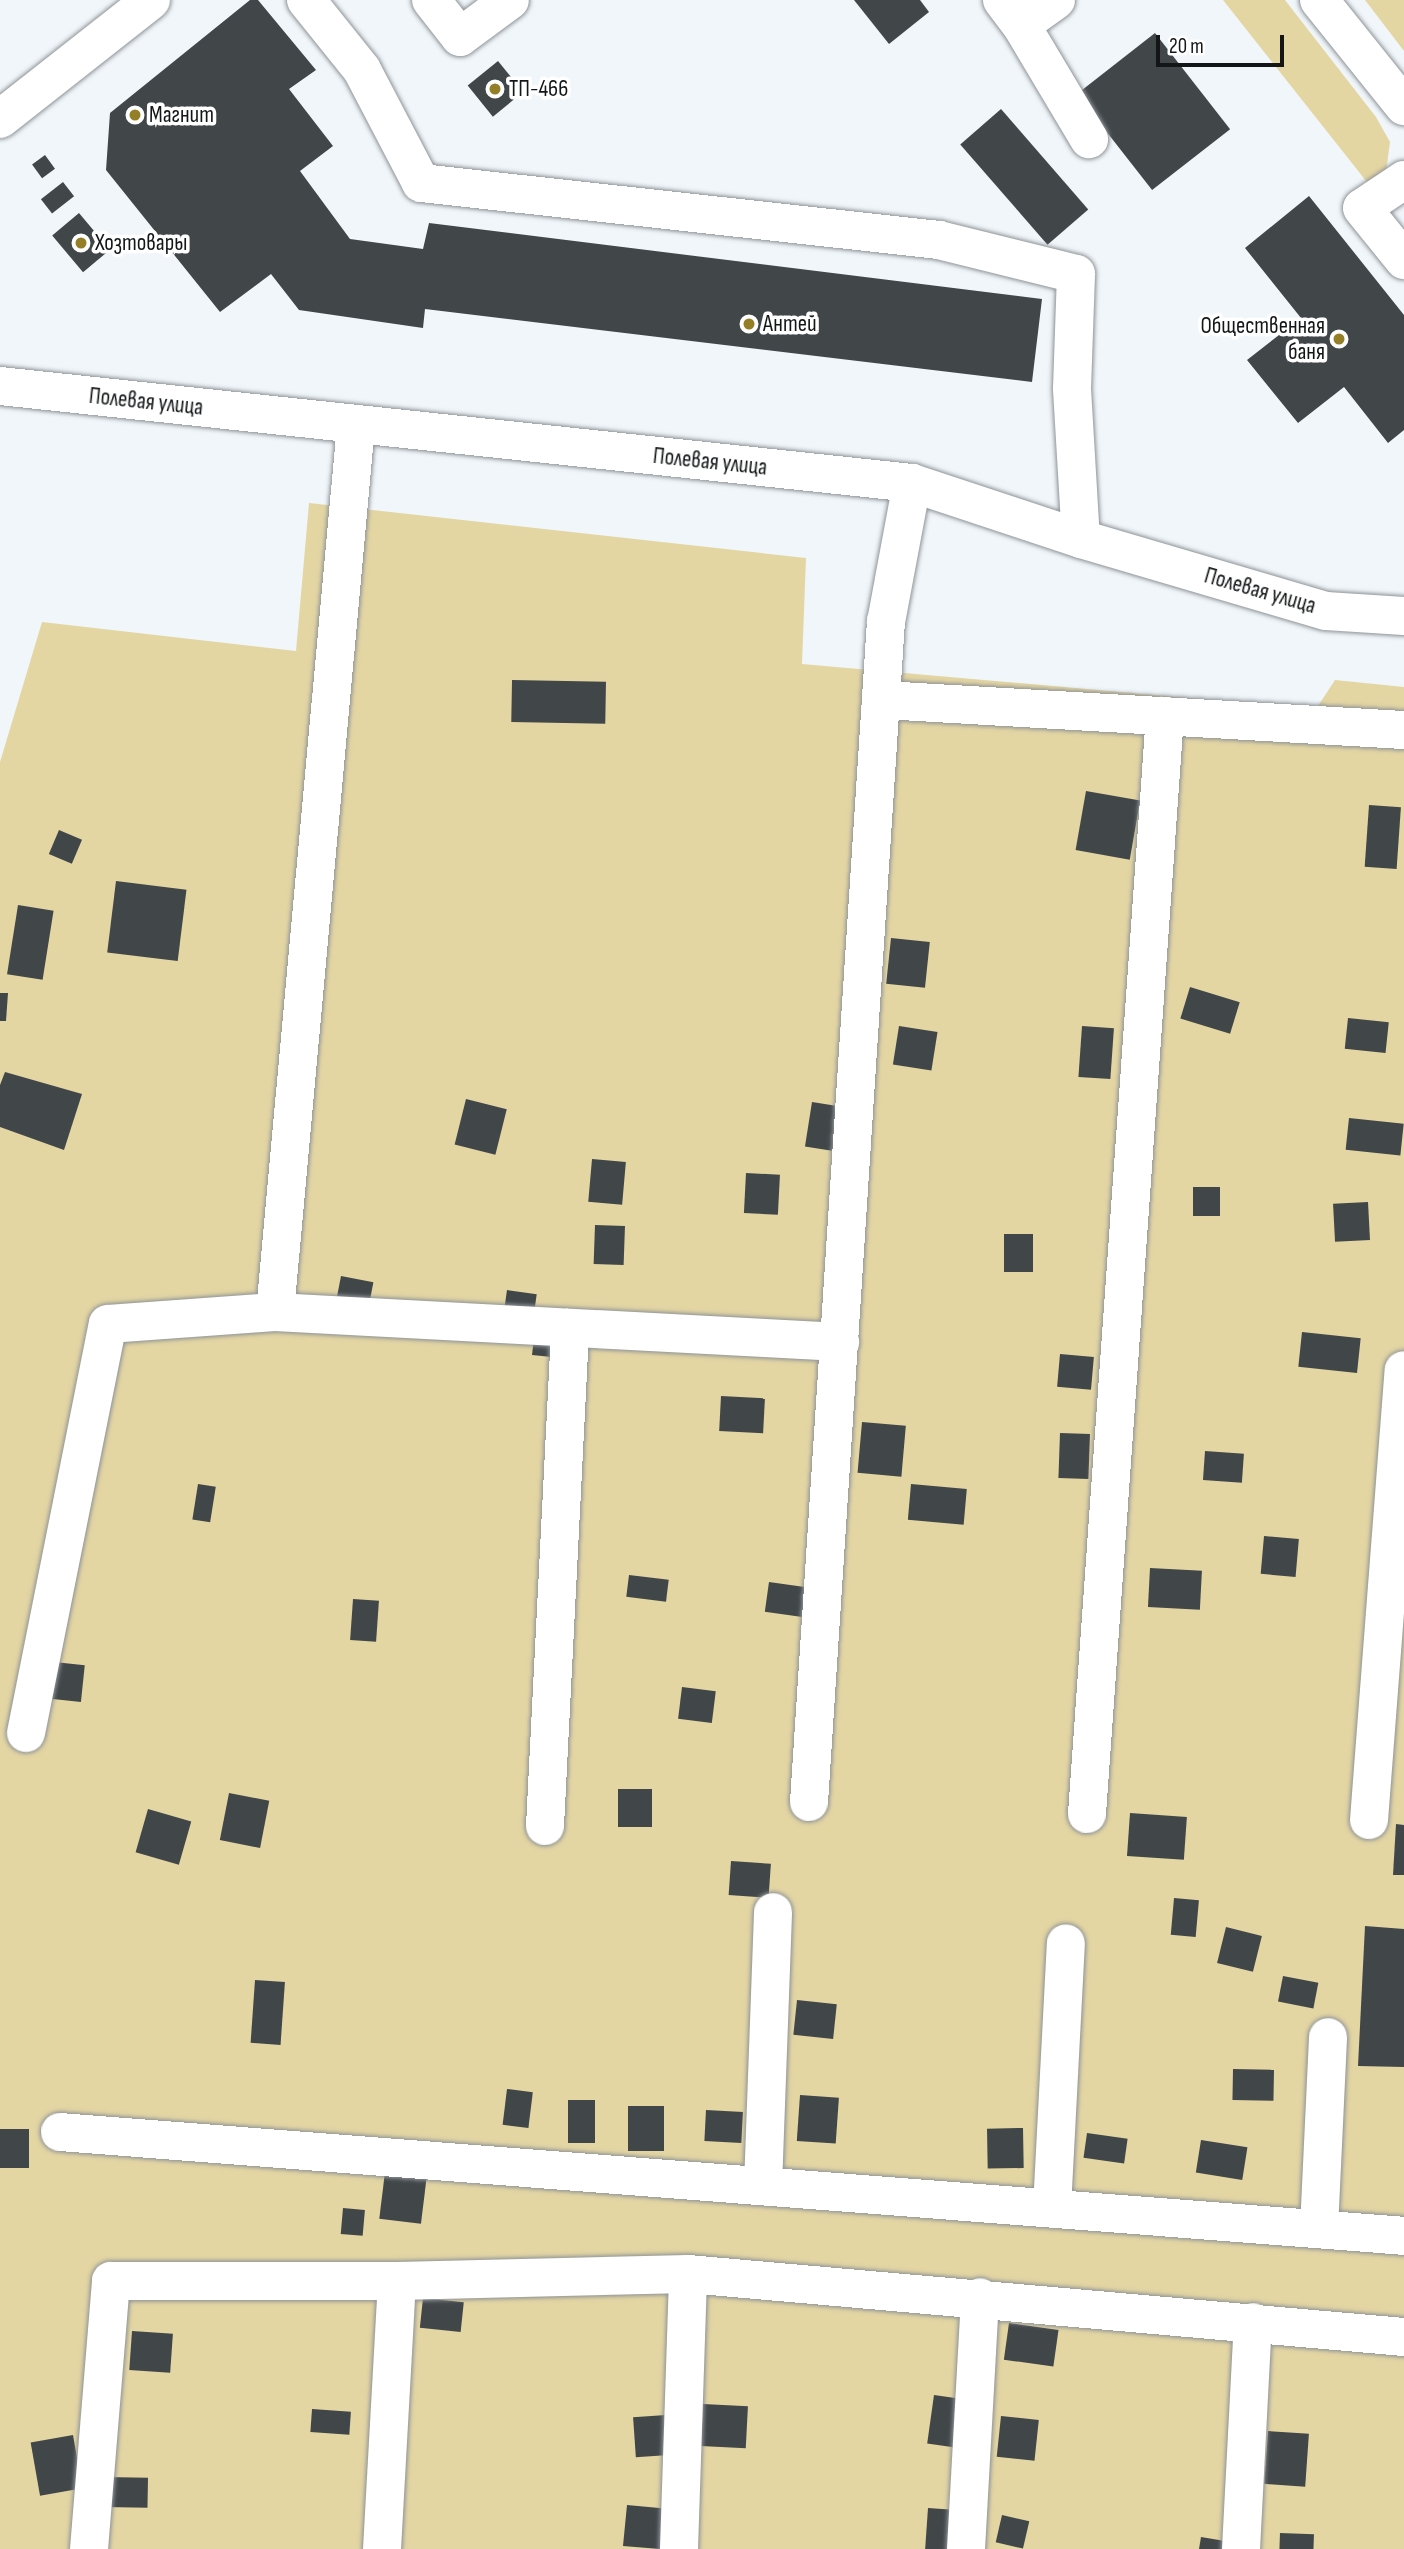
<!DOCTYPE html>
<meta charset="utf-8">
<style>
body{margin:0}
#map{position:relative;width:1404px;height:2549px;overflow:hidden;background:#f0f6fa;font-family:"Sofia Sans Condensed",sans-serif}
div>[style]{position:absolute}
.green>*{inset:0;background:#e4d6a3}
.building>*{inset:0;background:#414649;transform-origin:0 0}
.roads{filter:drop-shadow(0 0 2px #8e9397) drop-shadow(0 0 2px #8e9397)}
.minor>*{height:38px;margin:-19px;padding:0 19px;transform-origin:19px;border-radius:19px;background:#fff}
.dots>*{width:19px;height:19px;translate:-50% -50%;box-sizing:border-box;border:4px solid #fff;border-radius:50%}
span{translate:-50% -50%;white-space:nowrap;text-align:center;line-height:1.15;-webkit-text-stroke:7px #fff;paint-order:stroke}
.poi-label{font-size:23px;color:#131516}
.left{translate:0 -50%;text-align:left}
.right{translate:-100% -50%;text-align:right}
.street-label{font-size:23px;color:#131516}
.scale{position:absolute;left:1156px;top:35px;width:128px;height:32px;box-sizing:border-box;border:4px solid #131516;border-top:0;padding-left:9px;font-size:21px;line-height:24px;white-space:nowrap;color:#131516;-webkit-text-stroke:5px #fff;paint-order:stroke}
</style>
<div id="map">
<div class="green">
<i style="clip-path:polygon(1223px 0,1285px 0,1376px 117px,1390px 142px,1386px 172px,1374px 191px)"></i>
<i style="clip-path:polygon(1365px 0,1404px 0,1404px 51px)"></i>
<i style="clip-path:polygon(309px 503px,806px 558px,802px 664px,1316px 709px,1335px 680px,1404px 687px,1404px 2549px,0 2549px,0 762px,42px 622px,296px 651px)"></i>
</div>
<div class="building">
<i style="clip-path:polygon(250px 0,258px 0,316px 70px,289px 89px,333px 146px,300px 171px,350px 239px,423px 249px,429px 223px,1042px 299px,1032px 382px,425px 309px,423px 328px,299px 310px,271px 274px,220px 312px,106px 170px,110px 113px)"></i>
<i style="clip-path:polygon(854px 0,920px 0,929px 12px,889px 44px)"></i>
<i style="left:1155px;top:33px;width:122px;height:99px;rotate:52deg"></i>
<i style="left:498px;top:61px;width:40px;height:39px;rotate:51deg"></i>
<i style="left:1001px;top:109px;width:133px;height:54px;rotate:49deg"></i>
<i style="left:45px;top:155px;width:17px;height:16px;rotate:54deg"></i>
<i style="left:63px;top:182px;width:18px;height:28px;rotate:52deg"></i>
<i style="clip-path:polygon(1309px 196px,1404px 315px,1404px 430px,1388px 443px,1344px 387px,1298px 423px,1247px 360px,1301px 318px,1245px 248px)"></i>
<i style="left:79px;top:213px;width:48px;height:35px;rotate:50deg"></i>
<i style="left:512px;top:680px;width:94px;height:42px;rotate:1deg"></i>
<i style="left:1086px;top:791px;width:55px;height:60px;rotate:10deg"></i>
<i style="left:1369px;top:805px;width:32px;height:62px;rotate:4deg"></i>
<i style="left:59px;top:830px;width:25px;height:26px;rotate:23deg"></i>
<i style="left:116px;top:881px;width:71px;height:72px;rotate:7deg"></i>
<i style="left:18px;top:905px;width:36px;height:70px;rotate:9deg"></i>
<i style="left:891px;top:938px;width:39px;height:46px;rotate:6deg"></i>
<i style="left:1190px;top:987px;width:52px;height:33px;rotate:17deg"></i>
<i style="clip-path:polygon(0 993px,8px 993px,6px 1021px,0 1021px)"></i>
<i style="left:1348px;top:1018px;width:41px;height:31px;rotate:6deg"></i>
<i style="left:899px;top:1026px;width:39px;height:39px;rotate:9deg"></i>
<i style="left:1082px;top:1026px;width:32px;height:51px;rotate:4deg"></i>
<i style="clip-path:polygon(5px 1072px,82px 1094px,64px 1150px,0 1127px,0 1085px)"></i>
<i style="left:466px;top:1099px;width:42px;height:47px;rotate:14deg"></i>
<i style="left:812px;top:1102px;width:32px;height:45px;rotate:9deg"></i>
<i style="left:1349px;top:1118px;width:55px;height:32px;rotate:6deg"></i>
<i style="left:592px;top:1159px;width:34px;height:43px;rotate:5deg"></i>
<i style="left:746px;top:1173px;width:34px;height:40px;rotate:3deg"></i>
<i style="left:1193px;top:1187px;width:27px;height:29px"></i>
<i style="left:1368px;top:1202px;width:38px;height:35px;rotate:87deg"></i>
<i style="left:595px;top:1225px;width:30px;height:39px;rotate:2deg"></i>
<i style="left:1004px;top:1234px;width:29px;height:38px"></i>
<i style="left:341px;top:1276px;width:33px;height:25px;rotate:11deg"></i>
<i style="left:507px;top:1290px;width:30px;height:24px;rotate:8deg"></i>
<i style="clip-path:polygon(535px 1329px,562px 1358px,532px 1355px)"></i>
<i style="left:1302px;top:1332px;width:59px;height:35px;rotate:6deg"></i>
<i style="left:1060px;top:1354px;width:34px;height:33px;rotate:5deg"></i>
<i style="left:721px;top:1396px;width:44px;height:35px;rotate:3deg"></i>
<i style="left:862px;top:1422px;width:44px;height:51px;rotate:5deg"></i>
<i style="left:1060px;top:1433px;width:30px;height:45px;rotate:2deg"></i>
<i style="left:1205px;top:1451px;width:39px;height:29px;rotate:4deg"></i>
<i style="left:198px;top:1484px;width:18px;height:36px;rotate:9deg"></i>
<i style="left:911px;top:1484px;width:56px;height:36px;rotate:5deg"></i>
<i style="left:1264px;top:1536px;width:35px;height:38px;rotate:5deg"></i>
<i style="left:1150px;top:1568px;width:52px;height:39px;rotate:3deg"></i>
<i style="left:629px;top:1575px;width:40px;height:22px;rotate:7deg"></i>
<i style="left:769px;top:1582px;width:45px;height:30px;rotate:8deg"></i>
<i style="left:353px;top:1599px;width:26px;height:41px;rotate:4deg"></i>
<i style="left:45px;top:1661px;width:40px;height:37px;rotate:6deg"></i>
<i style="left:682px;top:1687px;width:34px;height:32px;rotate:7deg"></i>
<i style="left:618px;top:1789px;width:34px;height:38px"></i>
<i style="left:229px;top:1793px;width:41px;height:48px;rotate:11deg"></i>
<i style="left:148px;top:1809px;width:45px;height:45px;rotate:16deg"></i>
<i style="left:1130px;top:1813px;width:57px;height:43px;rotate:4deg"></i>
<i style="clip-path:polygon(1396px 1824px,1404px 1825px,1404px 1875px,1393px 1875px)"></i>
<i style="left:731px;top:1861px;width:40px;height:34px;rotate:4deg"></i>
<i style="left:1174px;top:1898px;width:25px;height:37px;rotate:5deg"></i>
<i style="clip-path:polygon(1365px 1926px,1404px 1929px,1404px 2067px,1358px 2066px)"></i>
<i style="left:1226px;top:1927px;width:37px;height:37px;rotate:14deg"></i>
<i style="left:1283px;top:1976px;width:36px;height:26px;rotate:11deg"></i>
<i style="left:255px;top:1980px;width:30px;height:63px;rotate:4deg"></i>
<i style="left:797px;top:2000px;width:40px;height:35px;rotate:6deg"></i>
<i style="left:1233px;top:2069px;width:41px;height:31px;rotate:1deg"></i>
<i style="left:507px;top:2089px;width:26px;height:36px;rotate:7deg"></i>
<i style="left:800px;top:2095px;width:39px;height:46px;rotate:4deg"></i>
<i style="left:568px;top:2100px;width:27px;height:43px"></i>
<i style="left:628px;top:2106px;width:36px;height:45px"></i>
<i style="left:706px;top:2110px;width:37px;height:31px;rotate:3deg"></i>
<i style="left:1023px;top:2128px;width:40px;height:36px;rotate:89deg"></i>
<i style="left:0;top:2129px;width:29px;height:39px"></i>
<i style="left:1087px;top:2133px;width:41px;height:25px;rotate:8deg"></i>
<i style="left:1201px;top:2140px;width:47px;height:33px;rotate:9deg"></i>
<i style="left:385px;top:2172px;width:42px;height:47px;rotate:7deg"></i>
<i style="left:343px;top:2208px;width:22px;height:26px;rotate:5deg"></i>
<i style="left:423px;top:2298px;width:41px;height:30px;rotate:6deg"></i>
<i style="left:1009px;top:2323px;width:50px;height:37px;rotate:8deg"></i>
<i style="left:132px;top:2331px;width:41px;height:39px;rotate:4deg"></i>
<i style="left:934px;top:2395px;width:30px;height:49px;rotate:8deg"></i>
<i style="left:703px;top:2404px;width:45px;height:42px;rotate:3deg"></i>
<i style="left:312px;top:2409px;width:39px;height:23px;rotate:4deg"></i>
<i style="left:666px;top:2415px;width:40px;height:33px;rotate:86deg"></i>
<i style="left:1001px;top:2416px;width:38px;height:41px;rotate:6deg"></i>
<i style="left:1268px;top:2431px;width:41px;height:53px;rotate:4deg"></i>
<i style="left:73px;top:2435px;width:54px;height:43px;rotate:80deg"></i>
<i style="left:105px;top:2477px;width:43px;height:30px;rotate:1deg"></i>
<i style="clip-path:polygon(627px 2505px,670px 2509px,660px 2549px,623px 2546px)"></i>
<i style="left:928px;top:2508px;width:32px;height:41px;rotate:4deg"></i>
<i style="left:1002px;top:2515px;width:28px;height:28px;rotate:13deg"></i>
<i style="left:1280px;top:2533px;width:34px;height:16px;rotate:2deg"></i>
<i style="clip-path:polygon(1201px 2537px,1237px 2543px,1236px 2549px,1199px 2549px)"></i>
</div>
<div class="roads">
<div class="minor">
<i style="left:306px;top:0;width:90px;rotate:51.3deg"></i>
<i style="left:362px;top:70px;width:127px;rotate:62.4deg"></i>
<i style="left:421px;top:183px;width:521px;rotate:6.28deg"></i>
<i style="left:939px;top:240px;width:141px;rotate:13.9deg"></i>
<i style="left:1076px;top:274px;width:115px;rotate:92deg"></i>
<i style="left:1072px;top:389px;width:150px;rotate:86.6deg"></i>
<i style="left:431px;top:0;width:47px;rotate:51.9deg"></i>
<i style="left:460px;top:37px;width:62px;rotate:-36.5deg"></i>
<i style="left:1002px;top:0;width:31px;rotate:53deg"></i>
<i style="left:1021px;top:25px;width:133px;rotate:59.2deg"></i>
<i style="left:1319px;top:0;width:136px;rotate:51.3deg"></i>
<i style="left:1021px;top:25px;width:43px;rotate:-35.5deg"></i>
<i style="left:0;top:119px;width:192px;rotate:-38.2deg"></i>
<i style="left:1404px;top:180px;width:50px;rotate:146.3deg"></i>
<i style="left:1362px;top:208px;width:67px;rotate:51.1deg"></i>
<i style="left:0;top:386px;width:917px;rotate:6.07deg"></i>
<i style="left:912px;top:483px;width:178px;rotate:18.3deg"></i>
<i style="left:1081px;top:539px;width:255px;rotate:16.4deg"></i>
<i style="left:1326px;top:611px;width:78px;rotate:3.7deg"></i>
<i style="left:883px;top:700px;width:522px;rotate:3.3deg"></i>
<i style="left:275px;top:1312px;width:891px;rotate:-84.78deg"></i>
<i style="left:26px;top:1733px;width:417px;rotate:-78.7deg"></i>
<i style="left:108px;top:1324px;width:167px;rotate:-4.1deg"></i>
<i style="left:275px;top:1312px;width:566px;rotate:3.04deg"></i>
<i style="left:809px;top:1802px;width:1183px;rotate:-86.27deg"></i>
<i style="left:886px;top:622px;width:141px;rotate:-79.4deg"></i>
<i style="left:1087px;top:1814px;width:1101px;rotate:-85.94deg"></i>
<i style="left:1369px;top:1820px;width:451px;rotate:-85.6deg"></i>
<i style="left:545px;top:1826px;width:499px;rotate:-87.1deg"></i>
<i style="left:60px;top:2132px;width:1348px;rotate:4.42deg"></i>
<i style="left:763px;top:2186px;width:274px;rotate:-87.9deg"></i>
<i style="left:1052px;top:2208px;width:265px;rotate:-87deg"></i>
<i style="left:1319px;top:2229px;width:192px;rotate:-87.3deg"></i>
<i style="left:89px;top:2549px;width:269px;rotate:-85.3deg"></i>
<i style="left:111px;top:2281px;width:286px"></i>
<i style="left:397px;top:2281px;width:291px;rotate:-1.4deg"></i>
<i style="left:688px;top:2274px;width:719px;rotate:5.03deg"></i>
<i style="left:382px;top:2549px;width:268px;rotate:-86.8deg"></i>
<i style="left:679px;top:2549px;width:275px;rotate:-88.1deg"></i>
<i style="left:966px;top:2549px;width:252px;rotate:-86.8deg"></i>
<i style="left:1241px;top:2549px;width:227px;rotate:-87deg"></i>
</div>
</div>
<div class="dots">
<i style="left:495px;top:89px;background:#947f26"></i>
<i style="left:135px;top:115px;background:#947f26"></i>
<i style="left:81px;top:243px;background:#947f26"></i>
<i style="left:749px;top:324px;background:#947f26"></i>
<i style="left:1339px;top:339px;background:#947f26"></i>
</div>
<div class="poi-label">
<span class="left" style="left:509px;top:89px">ТП-466</span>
<span class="left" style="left:149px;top:115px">Магнит</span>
<span class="left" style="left:95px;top:243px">Хозтовары</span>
<span class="left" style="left:763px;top:324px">Антей</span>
<span class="right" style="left:1325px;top:339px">Общественная<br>баня</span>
</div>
<div class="street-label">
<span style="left:146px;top:402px;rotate:6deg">Полевая улица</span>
<span style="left:710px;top:462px;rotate:6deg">Полевая улица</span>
<span style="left:1260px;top:591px;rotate:16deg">Полевая улица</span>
</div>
<div class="scale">20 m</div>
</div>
